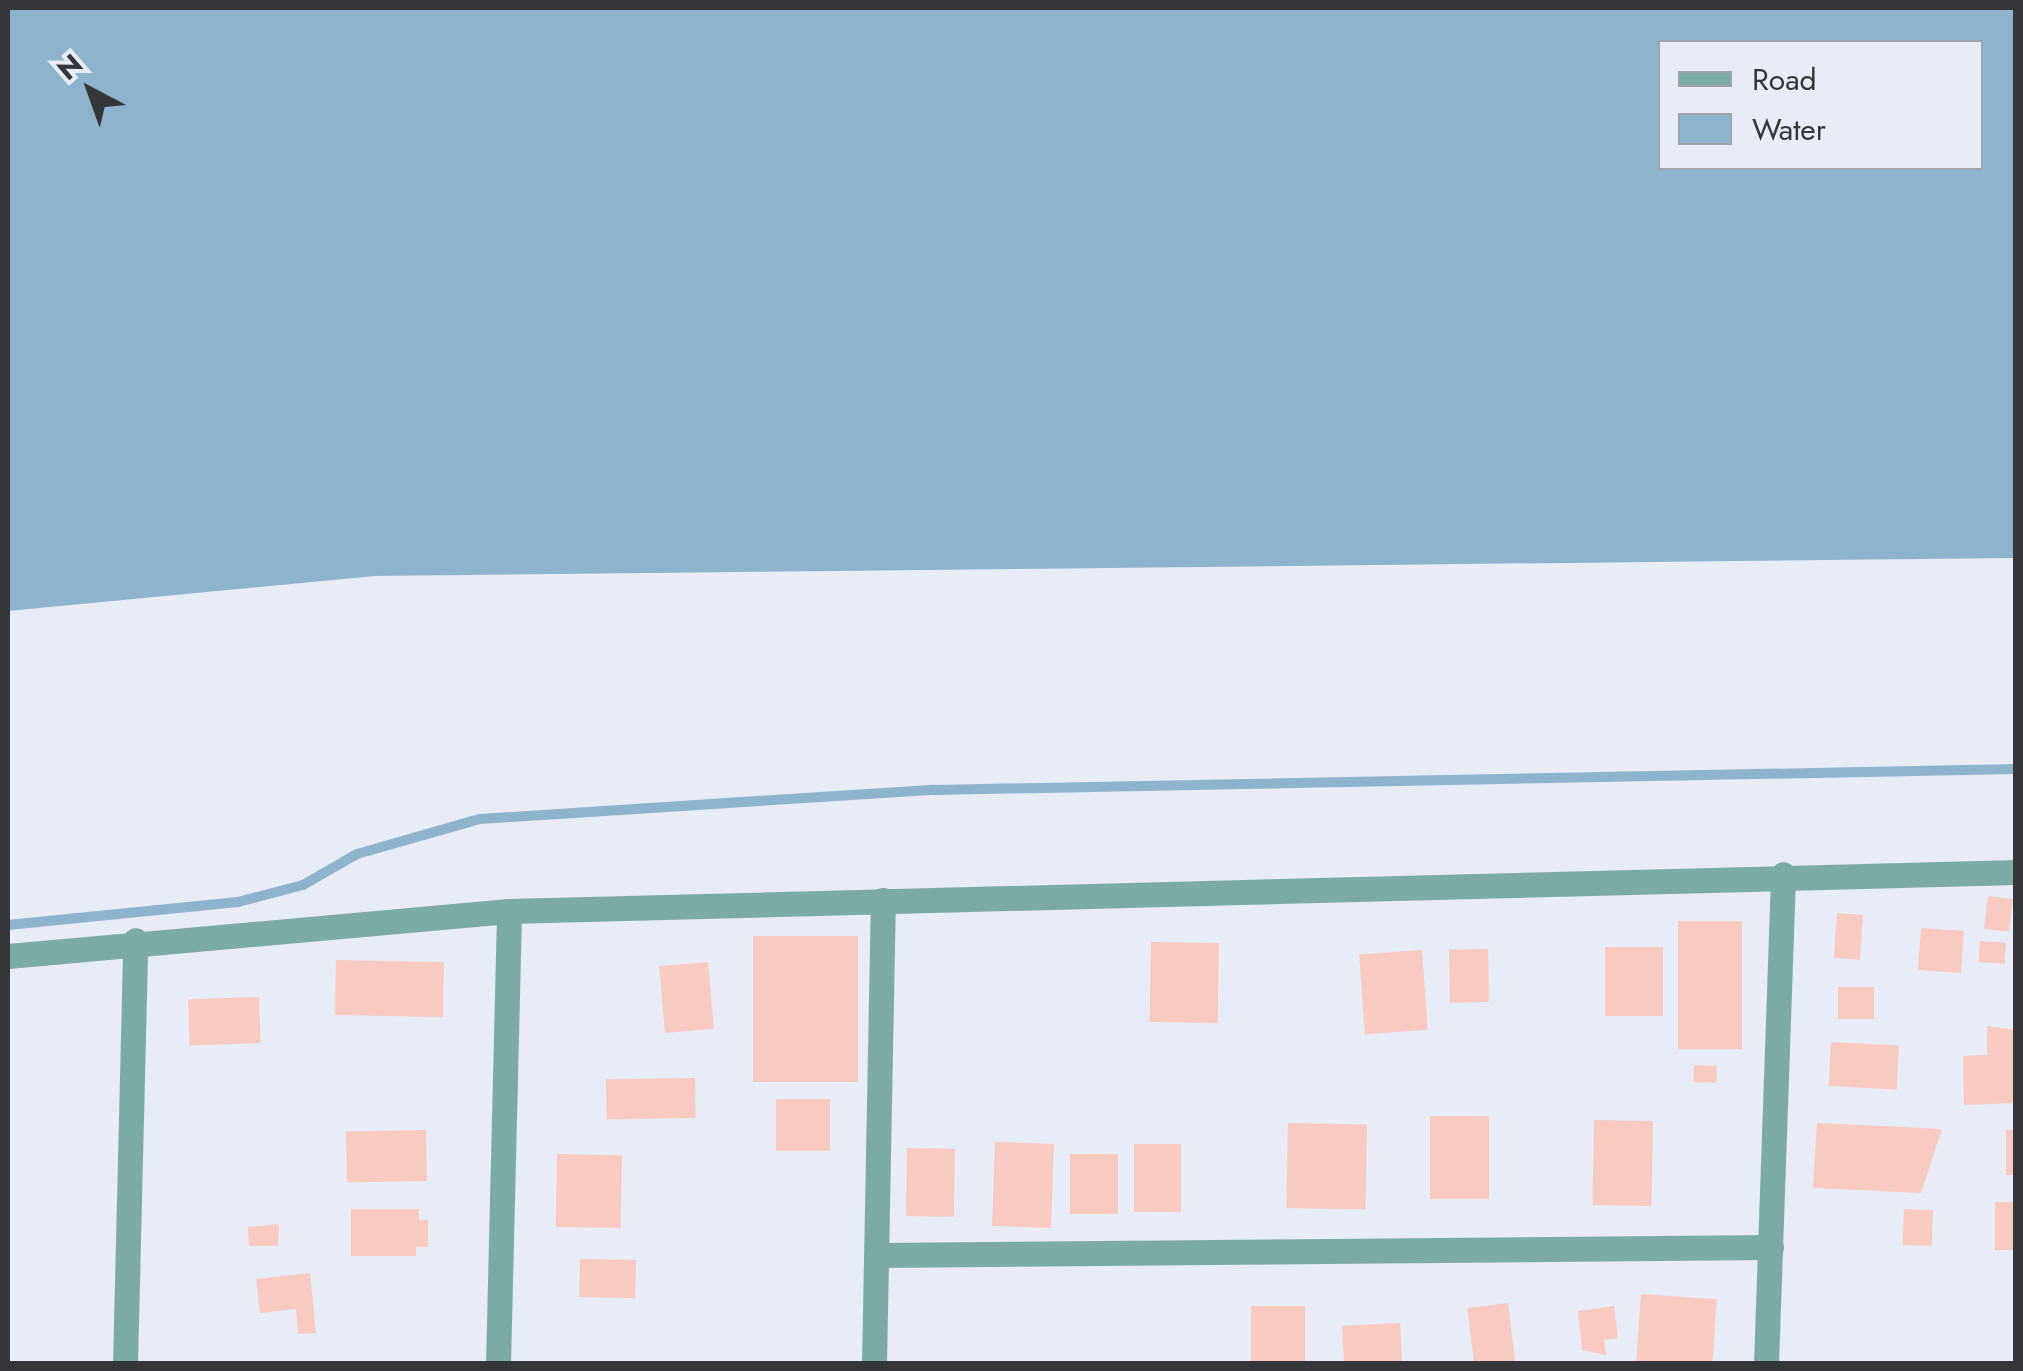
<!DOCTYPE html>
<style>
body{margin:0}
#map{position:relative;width:2023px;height:1371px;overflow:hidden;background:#e7ecf6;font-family:Jost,sans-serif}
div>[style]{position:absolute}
.water>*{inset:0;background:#8eb4cd}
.stream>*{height:10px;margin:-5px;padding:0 5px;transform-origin:5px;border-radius:5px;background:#8eb4cd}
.building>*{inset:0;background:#f9cac1;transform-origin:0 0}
.minor>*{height:25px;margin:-12.5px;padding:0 12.5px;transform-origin:12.5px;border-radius:12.5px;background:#7caba6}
span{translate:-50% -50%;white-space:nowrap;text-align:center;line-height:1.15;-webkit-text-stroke:8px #e7ecf6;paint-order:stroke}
.frame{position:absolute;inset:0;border:10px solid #34363a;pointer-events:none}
.legend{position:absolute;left:1658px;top:40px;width:325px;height:130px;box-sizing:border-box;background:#e7ecf6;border:2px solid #9fa3ab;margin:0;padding:12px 18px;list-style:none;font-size:30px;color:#34363a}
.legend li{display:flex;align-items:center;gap:20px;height:50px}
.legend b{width:50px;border:2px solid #9fa3ab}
.north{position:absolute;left:40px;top:40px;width:100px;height:100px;-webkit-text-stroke:8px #e7ecf6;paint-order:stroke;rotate:319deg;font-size:28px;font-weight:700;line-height:40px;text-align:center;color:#34363a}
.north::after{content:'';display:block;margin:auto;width:35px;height:45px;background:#34363a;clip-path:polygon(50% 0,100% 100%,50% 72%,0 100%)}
</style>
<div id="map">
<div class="water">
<i style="clip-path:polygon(evenodd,8px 8px,2015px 8px,2015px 558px,375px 576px,8px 611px,8px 8px,1660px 42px,1980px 42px,1980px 168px,1660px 168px,1660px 42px)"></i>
</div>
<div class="stream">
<i style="left:8px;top:925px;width:231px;rotate:-5.7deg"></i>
<i style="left:238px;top:902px;width:67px;rotate:-14.7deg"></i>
<i style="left:303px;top:885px;width:62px;rotate:-29.9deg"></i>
<i style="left:357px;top:854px;width:128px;rotate:-15.9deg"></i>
<i style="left:480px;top:819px;width:455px;rotate:-3.7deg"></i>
<i style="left:934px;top:790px;width:1082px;rotate:-1.11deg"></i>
</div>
<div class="building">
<i style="left:1988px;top:896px;width:25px;height:33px;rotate:7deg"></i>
<i style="left:1837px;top:913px;width:26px;height:45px;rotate:4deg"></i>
<i style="left:1678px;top:921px;width:64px;height:128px"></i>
<i style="left:1921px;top:928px;width:43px;height:42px;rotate:4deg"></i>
<i style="left:858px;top:936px;width:146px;height:105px;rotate:90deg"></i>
<i style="left:1980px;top:941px;width:26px;height:21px;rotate:4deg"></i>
<i style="left:1151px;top:942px;width:68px;height:80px;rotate:1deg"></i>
<i style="left:1605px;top:947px;width:58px;height:69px"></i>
<i style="left:1488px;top:949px;width:53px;height:39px;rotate:89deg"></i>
<i style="left:1422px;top:950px;width:80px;height:63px;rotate:86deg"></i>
<i style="left:336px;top:960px;width:108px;height:55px;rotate:1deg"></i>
<i style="left:708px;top:962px;width:67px;height:49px;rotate:85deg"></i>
<i style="left:1838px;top:987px;width:36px;height:32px"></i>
<i style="left:259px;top:997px;width:46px;height:71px;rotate:88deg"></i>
<i style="clip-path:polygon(1987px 1026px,2016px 1030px,2016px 1103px,1964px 1105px,1963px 1056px,1987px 1055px)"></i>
<i style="left:1831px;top:1042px;width:68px;height:44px;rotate:3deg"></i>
<i style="left:1694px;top:1065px;width:23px;height:17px;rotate:2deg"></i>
<i style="left:695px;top:1078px;width:40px;height:89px;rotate:89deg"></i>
<i style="left:776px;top:1099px;width:54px;height:52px"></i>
<i style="left:1430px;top:1116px;width:59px;height:83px"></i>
<i style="left:1594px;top:1120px;width:59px;height:85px;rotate:1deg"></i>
<i style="left:1288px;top:1123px;width:79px;height:85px;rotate:1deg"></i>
<i style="clip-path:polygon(1817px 1123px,1942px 1129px,1921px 1193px,1813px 1188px)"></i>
<i style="left:426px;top:1130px;width:51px;height:80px;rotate:89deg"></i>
<i style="left:2006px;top:1130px;width:10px;height:45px"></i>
<i style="left:995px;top:1142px;width:59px;height:84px;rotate:2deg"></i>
<i style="left:1134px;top:1144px;width:47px;height:68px"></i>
<i style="left:907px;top:1148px;width:48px;height:68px;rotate:1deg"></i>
<i style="left:557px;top:1154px;width:65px;height:73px;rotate:1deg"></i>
<i style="left:1070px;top:1154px;width:48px;height:60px"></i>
<i style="left:1995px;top:1202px;width:21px;height:48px"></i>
<i style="clip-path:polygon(351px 1209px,419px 1209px,419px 1220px,428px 1220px,428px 1247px,416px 1247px,416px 1256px,351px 1256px)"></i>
<i style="left:1904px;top:1209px;width:29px;height:36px;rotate:2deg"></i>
<i style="clip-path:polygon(279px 1224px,278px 1246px,249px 1246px,248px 1227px)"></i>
<i style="left:580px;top:1259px;width:56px;height:38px;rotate:1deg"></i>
<i style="clip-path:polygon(310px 1273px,316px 1333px,298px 1334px,296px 1309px,260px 1313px,256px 1279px)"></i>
<i style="left:1641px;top:1294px;width:76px;height:67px;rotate:4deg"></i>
<i style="left:1508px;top:1303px;width:61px;height:41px;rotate:83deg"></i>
<i style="left:1251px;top:1306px;width:54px;height:58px"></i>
<i style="clip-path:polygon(1614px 1306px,1618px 1338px,1604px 1340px,1606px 1355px,1582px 1350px,1578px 1311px)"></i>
<i style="left:1400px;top:1323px;width:41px;height:58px;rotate:87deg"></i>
</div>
<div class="minor">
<i style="left:8px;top:956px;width:503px;rotate:-5.13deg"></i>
<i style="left:509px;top:911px;width:1508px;rotate:-1.48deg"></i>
<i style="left:878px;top:1255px;width:893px;rotate:-0.51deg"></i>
<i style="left:125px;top:1364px;width:424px;rotate:-88.6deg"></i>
<i style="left:498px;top:1364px;width:453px;rotate:-88.6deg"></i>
<i style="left:874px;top:1364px;width:464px;rotate:-88.9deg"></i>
<i style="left:1766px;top:1364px;width:490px;rotate:-88deg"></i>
</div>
<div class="frame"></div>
<ul class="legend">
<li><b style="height:12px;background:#7caba6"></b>Road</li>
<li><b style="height:28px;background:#8eb4cd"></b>Water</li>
</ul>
<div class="north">N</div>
</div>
